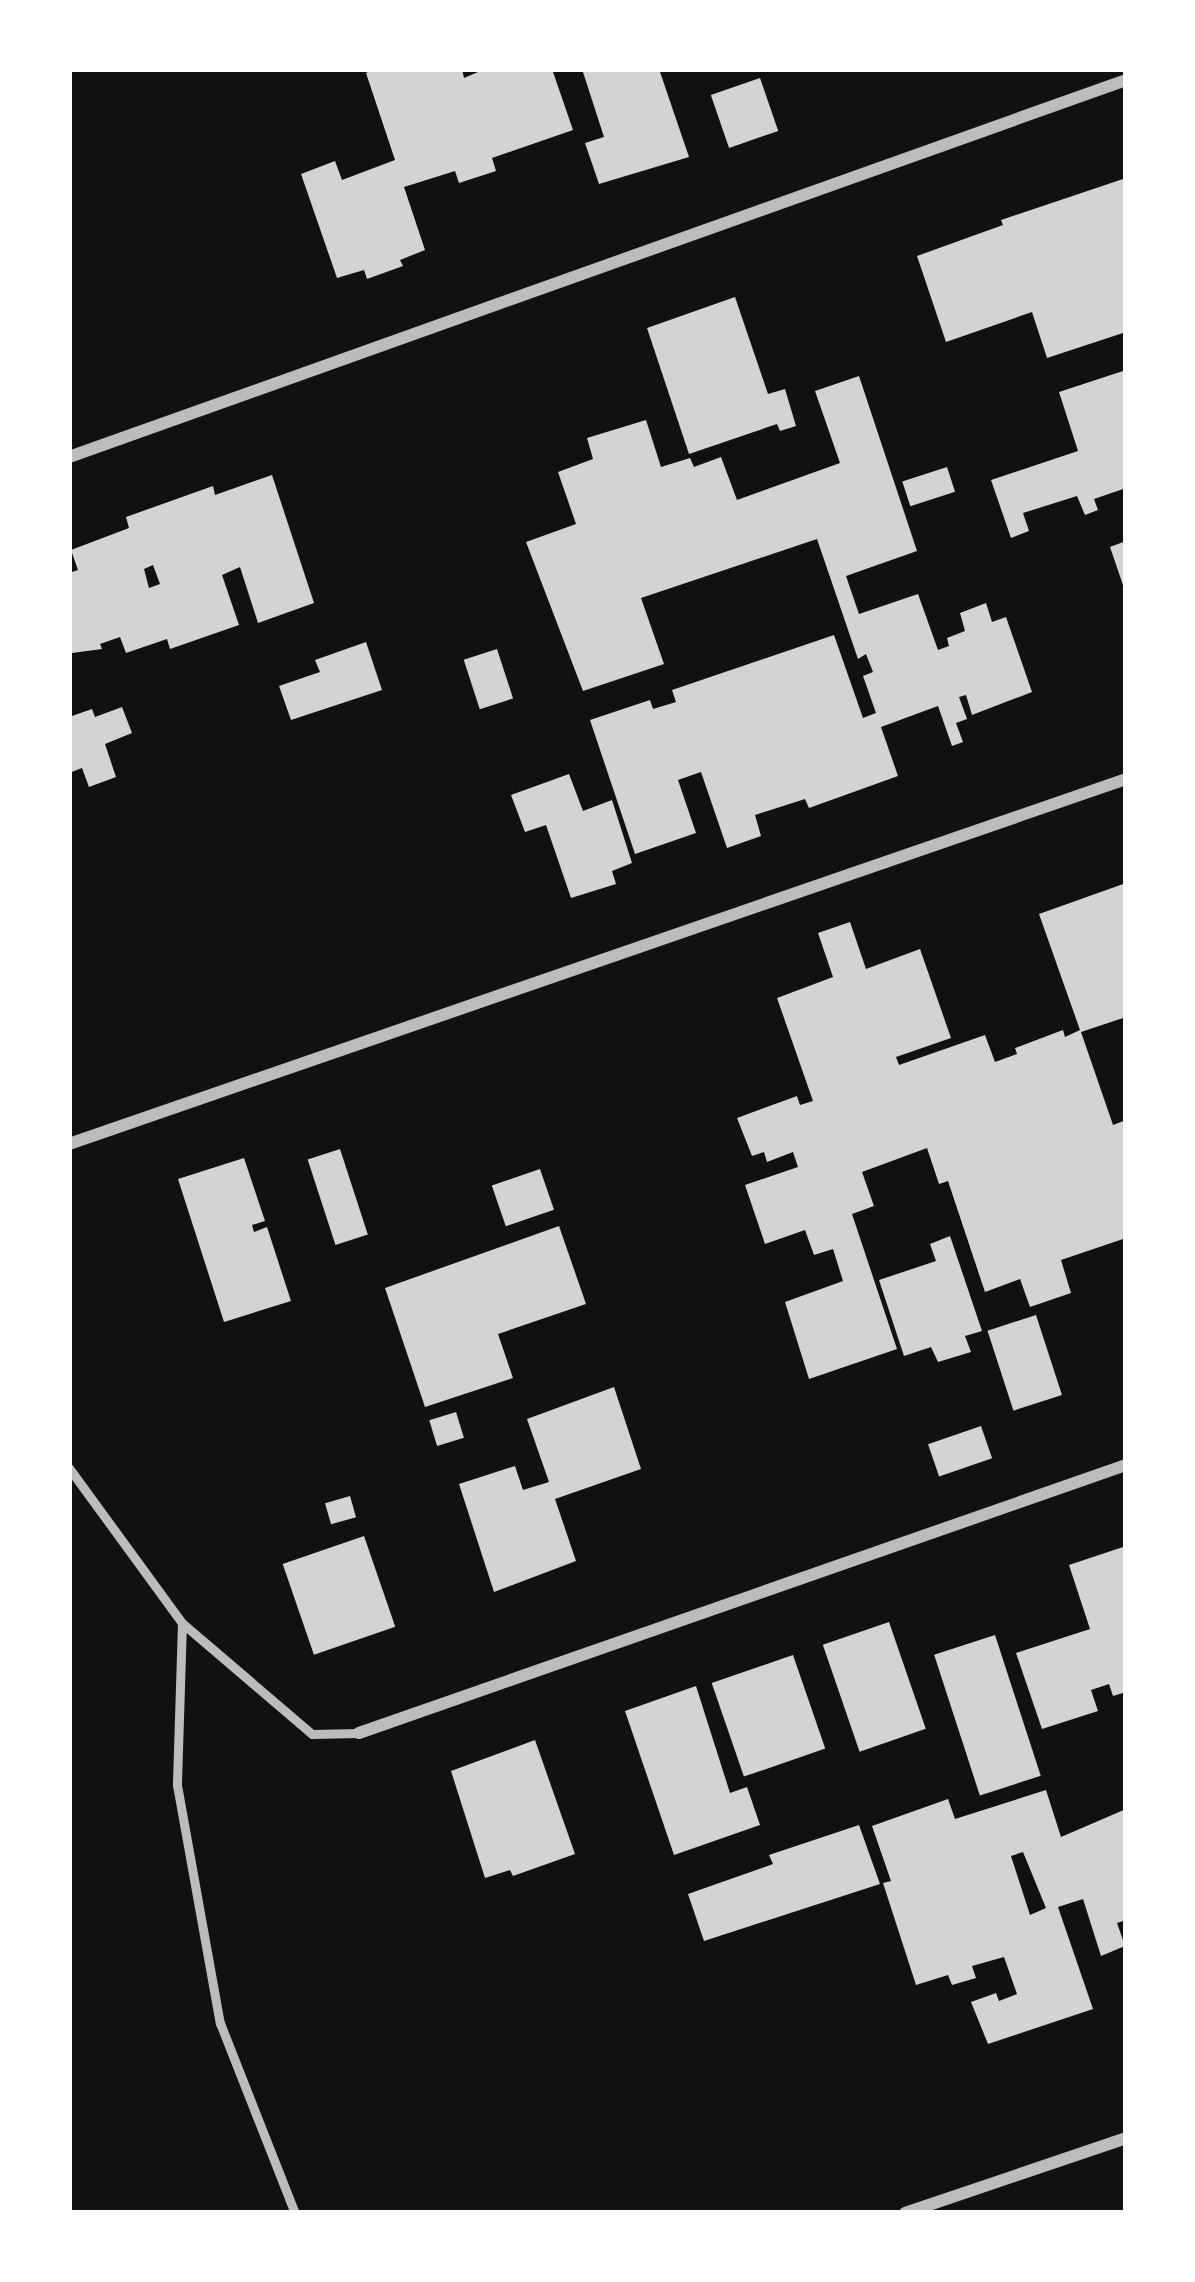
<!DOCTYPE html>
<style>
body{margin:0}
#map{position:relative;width:1195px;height:2282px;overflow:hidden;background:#111;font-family:"Roboto Condensed",sans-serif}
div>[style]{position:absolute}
.building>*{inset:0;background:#d3d3d3;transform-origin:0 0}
.service>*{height:9px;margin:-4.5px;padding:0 4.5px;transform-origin:4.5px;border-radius:4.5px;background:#bcbcbc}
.minor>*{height:12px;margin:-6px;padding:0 6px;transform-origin:6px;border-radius:6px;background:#bcbcbc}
span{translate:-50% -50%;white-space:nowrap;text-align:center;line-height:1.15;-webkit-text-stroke:12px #fff;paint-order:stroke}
.frame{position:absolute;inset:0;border:72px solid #fff;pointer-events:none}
</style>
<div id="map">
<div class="building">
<i style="clip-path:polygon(374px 69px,462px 69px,464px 78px,485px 69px,552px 69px,573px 130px,492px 158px,496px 171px,459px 183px,455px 171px,404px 187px,425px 250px,400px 260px,403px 266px,367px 279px,364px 270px,337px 278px,301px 174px,335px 161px,342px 180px,395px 160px,366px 73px)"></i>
<i style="clip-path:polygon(582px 69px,659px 69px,689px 157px,599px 184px,585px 143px,604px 137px)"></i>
<i style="left:760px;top:78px;width:56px;height:52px;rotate:71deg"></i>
<i style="clip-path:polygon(1126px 178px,1126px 332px,1047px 358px,1032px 312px,946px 342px,917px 256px,1003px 225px,1001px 220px)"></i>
<i style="clip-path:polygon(735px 297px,768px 394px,785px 389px,796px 426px,780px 431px,777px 424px,689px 454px,647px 328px)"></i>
<i style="clip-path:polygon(1126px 370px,1126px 488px,1094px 499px,1098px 510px,1085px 515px,1077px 496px,1023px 513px,1029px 531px,1011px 538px,991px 480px,1078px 451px,1059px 392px)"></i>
<i style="clip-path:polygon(859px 376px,917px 551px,846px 576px,859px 614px,918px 594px,938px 650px,949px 646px,947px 638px,965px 631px,960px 613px,986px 603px,992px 622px,1006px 617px,1032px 692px,972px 715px,966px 695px,959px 697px,967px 719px,956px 723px,963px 742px,952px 746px,938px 706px,881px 727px,898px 776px,809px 808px,805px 799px,755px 815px,761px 836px,727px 848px,701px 772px,678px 780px,696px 833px,635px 854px,590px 720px,650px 700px,653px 709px,676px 702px,672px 690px,834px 635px,863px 718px,876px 713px,863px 676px,873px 672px,866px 654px,858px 659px,817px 539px,641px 598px,664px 664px,583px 691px,526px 542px,576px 524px,558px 472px,593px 459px,587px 438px,646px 420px,661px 467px,690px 458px,694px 467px,721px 457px,737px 500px,840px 463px,815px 391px)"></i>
<i style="left:947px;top:467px;width:26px;height:47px;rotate:72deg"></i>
<i style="clip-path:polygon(evenodd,272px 475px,314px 603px,258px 623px,240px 567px,222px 575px,239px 625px,170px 649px,167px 639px,126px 653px,120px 637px,100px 644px,102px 649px,72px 653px,69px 573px,78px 570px,71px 550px,129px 528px,126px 517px,213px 486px,215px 495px,272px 475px,153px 565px,160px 584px,149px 588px,144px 569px,153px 565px)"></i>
<i style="clip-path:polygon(1126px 541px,1126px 591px,1125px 591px,1110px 547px)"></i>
<i style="clip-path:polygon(366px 642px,382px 690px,291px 720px,279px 686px,320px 672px,315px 660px)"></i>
<i style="left:497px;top:649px;width:52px;height:35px;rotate:72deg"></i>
<i style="clip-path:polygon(122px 707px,132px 733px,105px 744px,116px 777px,89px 787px,82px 768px,69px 773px,69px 717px,92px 709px,95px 717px)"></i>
<i style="clip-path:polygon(569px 774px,583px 811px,612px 800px,632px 863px,612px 871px,616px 884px,571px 898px,546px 825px,525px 832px,511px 795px)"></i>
<i style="clip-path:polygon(1126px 883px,1126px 1017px,1081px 1032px,1113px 1125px,1126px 1120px,1126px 1238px,1061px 1260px,1071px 1293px,1030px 1307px,1020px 1279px,985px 1292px,948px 1181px,939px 1184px,927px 1148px,862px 1172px,874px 1206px,852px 1214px,897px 1349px,809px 1379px,785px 1302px,843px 1281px,833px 1249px,814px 1255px,805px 1230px,765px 1244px,745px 1185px,798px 1167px,793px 1152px,767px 1162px,764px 1152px,752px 1156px,737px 1118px,797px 1096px,800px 1105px,813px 1101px,777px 998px,833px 977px,818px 933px,850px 922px,866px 969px,920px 949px,951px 1038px,896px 1057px,899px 1065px,985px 1035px,995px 1062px,1017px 1054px,1015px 1048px,1063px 1030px,1065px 1037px,1080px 1030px,1039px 914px)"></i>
<i style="left:340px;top:1149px;width:90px;height:34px;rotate:72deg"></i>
<i style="clip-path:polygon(244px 1158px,265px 1221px,252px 1225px,254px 1232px,267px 1227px,291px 1301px,224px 1322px,178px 1179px)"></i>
<i style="left:540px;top:1169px;width:43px;height:51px;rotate:71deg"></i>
<i style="clip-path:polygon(559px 1226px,586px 1304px,498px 1334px,513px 1378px,425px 1407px,385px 1288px)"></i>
<i style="clip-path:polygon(950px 1236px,982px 1331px,965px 1336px,971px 1352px,938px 1362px,931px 1347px,904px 1356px,879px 1280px,936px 1261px,930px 1244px)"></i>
<i style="left:1036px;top:1315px;width:84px;height:51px;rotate:72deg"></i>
<i style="clip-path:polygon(614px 1387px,641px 1469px,555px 1499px,576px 1561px,494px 1592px,459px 1484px,515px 1466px,523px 1490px,549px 1482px,527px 1419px)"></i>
<i style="left:456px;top:1412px;width:27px;height:28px;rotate:73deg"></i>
<i style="left:981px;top:1426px;width:34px;height:56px;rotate:71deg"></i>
<i style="left:350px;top:1496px;width:22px;height:26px;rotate:74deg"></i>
<i style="left:364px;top:1536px;width:96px;height:86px;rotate:71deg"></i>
<i style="clip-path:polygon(1126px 1546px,1126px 1692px,1113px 1696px,1109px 1684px,1091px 1690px,1098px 1711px,1042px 1729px,1016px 1653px,1090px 1629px,1069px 1565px)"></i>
<i style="left:889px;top:1622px;width:113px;height:70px;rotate:71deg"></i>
<i style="left:995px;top:1635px;width:148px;height:64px;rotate:72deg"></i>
<i style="left:793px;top:1655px;width:99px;height:86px;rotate:71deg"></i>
<i style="clip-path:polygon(696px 1686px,730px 1793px,747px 1787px,760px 1825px,674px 1855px,625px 1711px)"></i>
<i style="clip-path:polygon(535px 1740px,575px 1854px,513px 1876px,510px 1870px,485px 1878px,451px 1771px)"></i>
<i style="clip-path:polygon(evenodd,1046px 1790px,1061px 1837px,1126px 1809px,1126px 1920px,1117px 1923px,1125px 1946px,1101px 1956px,1083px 1899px,1058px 1907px,1093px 2009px,988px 2044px,971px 2002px,996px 1993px,999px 2001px,1017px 1994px,1004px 1957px,972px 1966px,976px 1978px,952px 1985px,948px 1975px,916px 1985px,883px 1883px,891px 1881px,872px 1826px,948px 1799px,955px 1819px,1046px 1790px,1023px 1852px,1046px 1908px,1030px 1915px,1011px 1856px,1023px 1852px)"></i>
<i style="clip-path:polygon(859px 1825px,880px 1884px,704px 1941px,688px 1894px,773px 1864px,769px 1855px)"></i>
</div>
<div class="service">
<i style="left:69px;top:1468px;width:192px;rotate:53.9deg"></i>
<i style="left:182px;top:1623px;width:171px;rotate:40.5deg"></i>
<i style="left:312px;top:1734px;width:47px;rotate:-1.2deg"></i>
<i style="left:182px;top:1623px;width:162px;rotate:91.8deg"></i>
<i style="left:177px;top:1785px;width:242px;rotate:79.8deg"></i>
<i style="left:220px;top:2023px;width:204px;rotate:68.5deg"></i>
</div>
<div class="minor">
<i style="left:69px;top:457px;width:1122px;rotate:-19.63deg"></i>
<i style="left:69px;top:1144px;width:1118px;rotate:-19.05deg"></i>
<i style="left:359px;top:1733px;width:812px;rotate:-19.26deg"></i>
<i style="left:905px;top:2213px;width:233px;rotate:-18.7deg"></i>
</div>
<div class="frame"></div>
</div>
